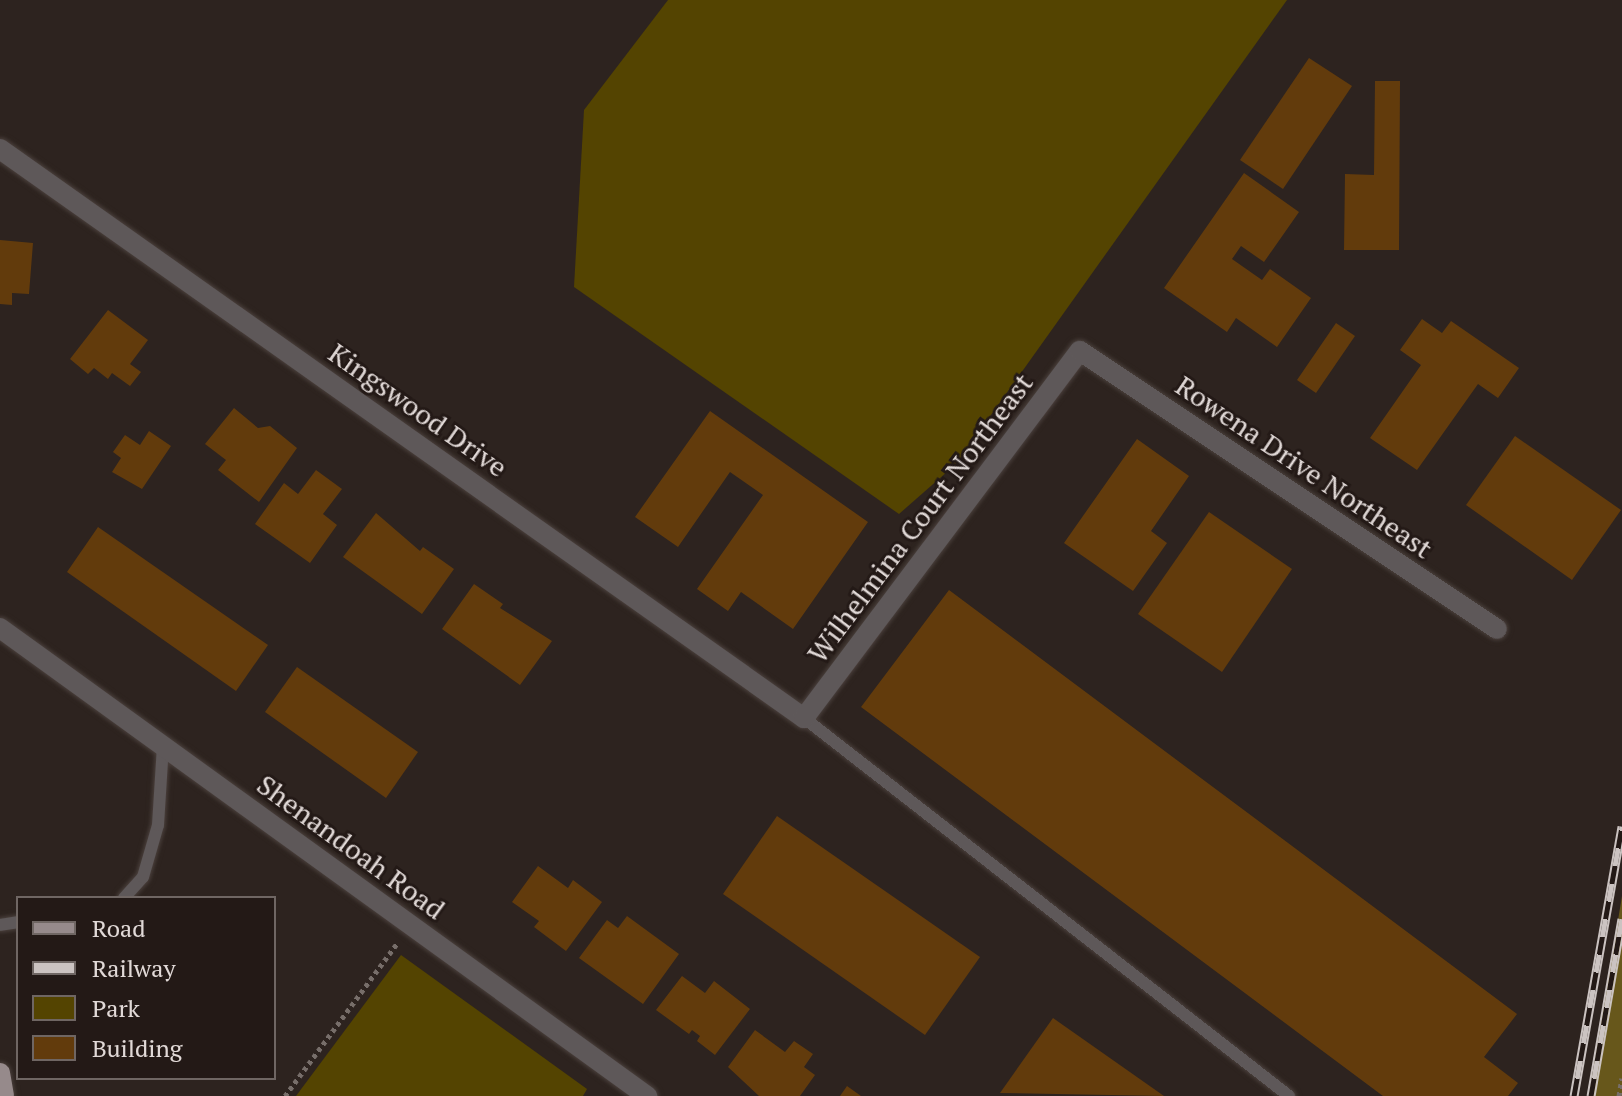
<!DOCTYPE html>
<style>
body{margin:0}
#map{position:relative;width:1622px;height:1096px;overflow:hidden;background:#2d231f;font-family:"PT Serif",serif}
div>[style]{position:absolute}
[style*='--x']{left:calc(var(--x)*1px);top:calc(var(--y)*1px);width:calc(var(--w)*1px);rotate:calc(var(--a)*1deg)}
.green>*{inset:0;background:#544401}
.forest>*{inset:0;background:#67571b}
.building>*{inset:0;background:#623b0c}
.path>*{height:5px;margin-top:-2.5px;transform-origin:0;background:repeating-linear-gradient(90deg,#776e6a 0 4px,transparent 0 8px)}
.roads{filter:drop-shadow(0 0 2px #4a403c) drop-shadow(0 0 2px #4a403c)}
.service>*{height:12px;margin:-6px;padding:0 6px;transform-origin:6px;border-radius:6px;background:#5e5859}
.minor>*{height:20px;margin:-10px;padding:0 10px;transform-origin:10px;border-radius:10px;background:#5e5859}
.primary>*{height:20px;margin:-10px;padding:0 10px;transform-origin:10px;border-radius:10px;background:#968a8b}
.rail>*{height:9px;margin-top:-4.5px;transform-origin:0;background:repeating-linear-gradient(90deg,#231916 0 18px,#cbc3c1 0 36px);box-sizing:border-box;border-block:2px solid #cbc3c1}
span{translate:-50% -50%;white-space:nowrap;text-align:center;line-height:1.15;-webkit-text-stroke:6px #231916;paint-order:stroke}
.street-label{font-size:28px;color:#e1d9d7}
.legend{position:absolute;left:16px;top:896px;width:260px;height:184px;box-sizing:border-box;background:#231916;border:2px solid #6f6663;margin:0;padding:10px 14px;list-style:none;font-size:24px;color:#e1d9d7}
.legend li{display:flex;align-items:center;gap:16px;height:40px}
.legend b{width:40px;border:2px solid #6f6663}
</style>
<div id="map">
<div class="green">
<i style="clip-path:polygon(668px 0,1287px 0,956px 464px,899px 514px,574px 287px,584px 110px)"></i>
<i style="clip-path:polygon(401px 955px,587px 1089px,583px 1096px,296px 1096px)"></i>
</div>
<div class="forest">
<i style="clip-path:polygon(1622px 896px,1622px 1096px,1589px 1096px)"></i>
</div>
<div class="building">
<i style="clip-path:polygon(1309px 58px,1352px 86px,1283px 189px,1240px 160px)"></i>
<i style="clip-path:polygon(1375px 81px,1400px 81px,1399px 250px,1344px 250px,1345px 174px,1374px 175px)"></i>
<i style="clip-path:polygon(1244px 173px,1299px 212px,1264px 262px,1241px 246px,1232px 259px,1262px 280px,1270px 269px,1311px 298px,1277px 347px,1236px 318px,1227px 332px,1164px 288px)"></i>
<i style="clip-path:polygon(0 240px,33px 243px,29px 294px,12px 293px,12px 305px,0 304px)"></i>
<i style="clip-path:polygon(108px 310px,148px 340px,130px 364px,141px 372px,130px 386px,112px 373px,108px 379px,94px 368px,88px 374px,70px 359px)"></i>
<i style="clip-path:polygon(1422px 319px,1442px 333px,1451px 321px,1519px 368px,1498px 398px,1478px 384px,1417px 470px,1370px 438px,1421px 365px,1400px 350px)"></i>
<i style="clip-path:polygon(1336px 323px,1355px 336px,1316px 393px,1297px 380px)"></i>
<i style="clip-path:polygon(234px 408px,258px 428px,270px 426px,297px 448px,259px 502px,218px 470px,226px 460px,205px 444px)"></i>
<i style="clip-path:polygon(710px 411px,868px 522px,793px 629px,741px 592px,728px 611px,697px 589px,763px 495px,730px 472px,678px 547px,635px 517px)"></i>
<i style="clip-path:polygon(149px 431px,171px 446px,142px 489px,112px 472px,121px 458px,113px 452px,125px 435px,140px 445px)"></i>
<i style="clip-path:polygon(1515px 436px,1621px 510px,1572px 580px,1466px 505px)"></i>
<i style="clip-path:polygon(1137px 439px,1189px 476px,1151px 531px,1167px 543px,1133px 591px,1064px 543px)"></i>
<i style="clip-path:polygon(316px 470px,342px 489px,323px 514px,337px 525px,310px 563px,255px 524px,284px 483px,298px 494px)"></i>
<i style="clip-path:polygon(1209px 512px,1292px 569px,1222px 672px,1138px 614px)"></i>
<i style="clip-path:polygon(376px 513px,420px 551px,423px 547px,454px 569px,422px 614px,343px 557px)"></i>
<i style="clip-path:polygon(98px 527px,268px 645px,236px 691px,67px 572px)"></i>
<i style="clip-path:polygon(474px 584px,503px 604px,500px 608px,552px 641px,520px 685px,442px 629px)"></i>
<i style="clip-path:polygon(949px 590px,1517px 1014px,1484px 1057px,1518px 1083px,1508px 1096px,1383px 1096px,861px 707px)"></i>
<i style="clip-path:polygon(297px 667px,418px 752px,386px 798px,265px 712px)"></i>
<i style="clip-path:polygon(777px 816px,980px 957px,925px 1035px,723px 894px)"></i>
<i style="clip-path:polygon(538px 866px,568px 888px,573px 880px,602px 902px,566px 951px,534px 927px,539px 921px,512px 902px)"></i>
<i style="clip-path:polygon(627px 916px,679px 954px,643px 1004px,579px 958px,607px 920px,618px 928px)"></i>
<i style="clip-path:polygon(682px 976px,705px 993px,714px 981px,750px 1009px,715px 1055px,697px 1041px,700px 1036px,692px 1030px,689px 1034px,656px 1010px)"></i>
<i style="clip-path:polygon(1053px 1018px,1164px 1096px,1000px 1093px)"></i>
<i style="clip-path:polygon(755px 1030px,785px 1052px,794px 1041px,813px 1054px,804px 1067px,815px 1075px,800px 1096px,759px 1096px,728px 1067px)"></i>
<i style="clip-path:polygon(847px 1086px,861px 1096px,840px 1096px)"></i>
</div>
<div class="path">
<i style="--x:285;--y:1096;--w:191;--a:-53.7"></i>
<i style="--x:1619;--y:1096;--w:18;--a:-81"></i>
</div>
<div class="roads">
<div class="service">
<i style="--x:804;--y:718;--w:615;--a:37.93"></i>
<i style="--x:124;--y:898;--w:28;--a:-48"></i>
<i style="--x:143;--y:877;--w:54;--a:-73.9"></i>
<i style="--x:158;--y:825;--w:79;--a:-86.4"></i>
<i style="--x:0;--y:925;--w:18;--a:-9"></i>
</div>
<div class="minor">
<i style="--x:0;--y:149;--w:985;--a:35.29"></i>
<i style="--x:804;--y:718;--w:459;--a:-53.1"></i>
<i style="--x:1080;--y:351;--w:501;--a:33.69"></i>
<i style="--x:0;--y:628;--w:799;--a:35.88"></i>
</div>
<div class="primary">
<i style="--x:0;--y:1073;--w:23;--a:80"></i>
</div>
</div>
<div class="rail">
<i style="--x:1574;--y:1096;--w:274;--a:-79.9"></i>
<i style="--x:1591;--y:1096;--w:180;--a:-80.1"></i>
</div>
<div class="street-label">
<span style="left:418px;top:410px;rotate:35deg">Kingswood Drive</span>
<span style="left:1304px;top:467px;rotate:34deg">Rowena Drive Northeast</span>
<span style="left:920px;top:518px;rotate:-53deg">Wilhelmina Court Northeast</span>
<span style="left:351px;top:847px;rotate:36deg">Shenandoah Road</span>
</div>
<ul class="legend">
<li><b style="height:10px;background:#968a8b"></b>Road</li>
<li><b style="height:10px;background:#cbc3c1"></b>Railway</li>
<li><b style="height:22px;background:#544401"></b>Park</li>
<li><b style="height:22px;background:#623b0c"></b>Building</li>
</ul>
</div>
